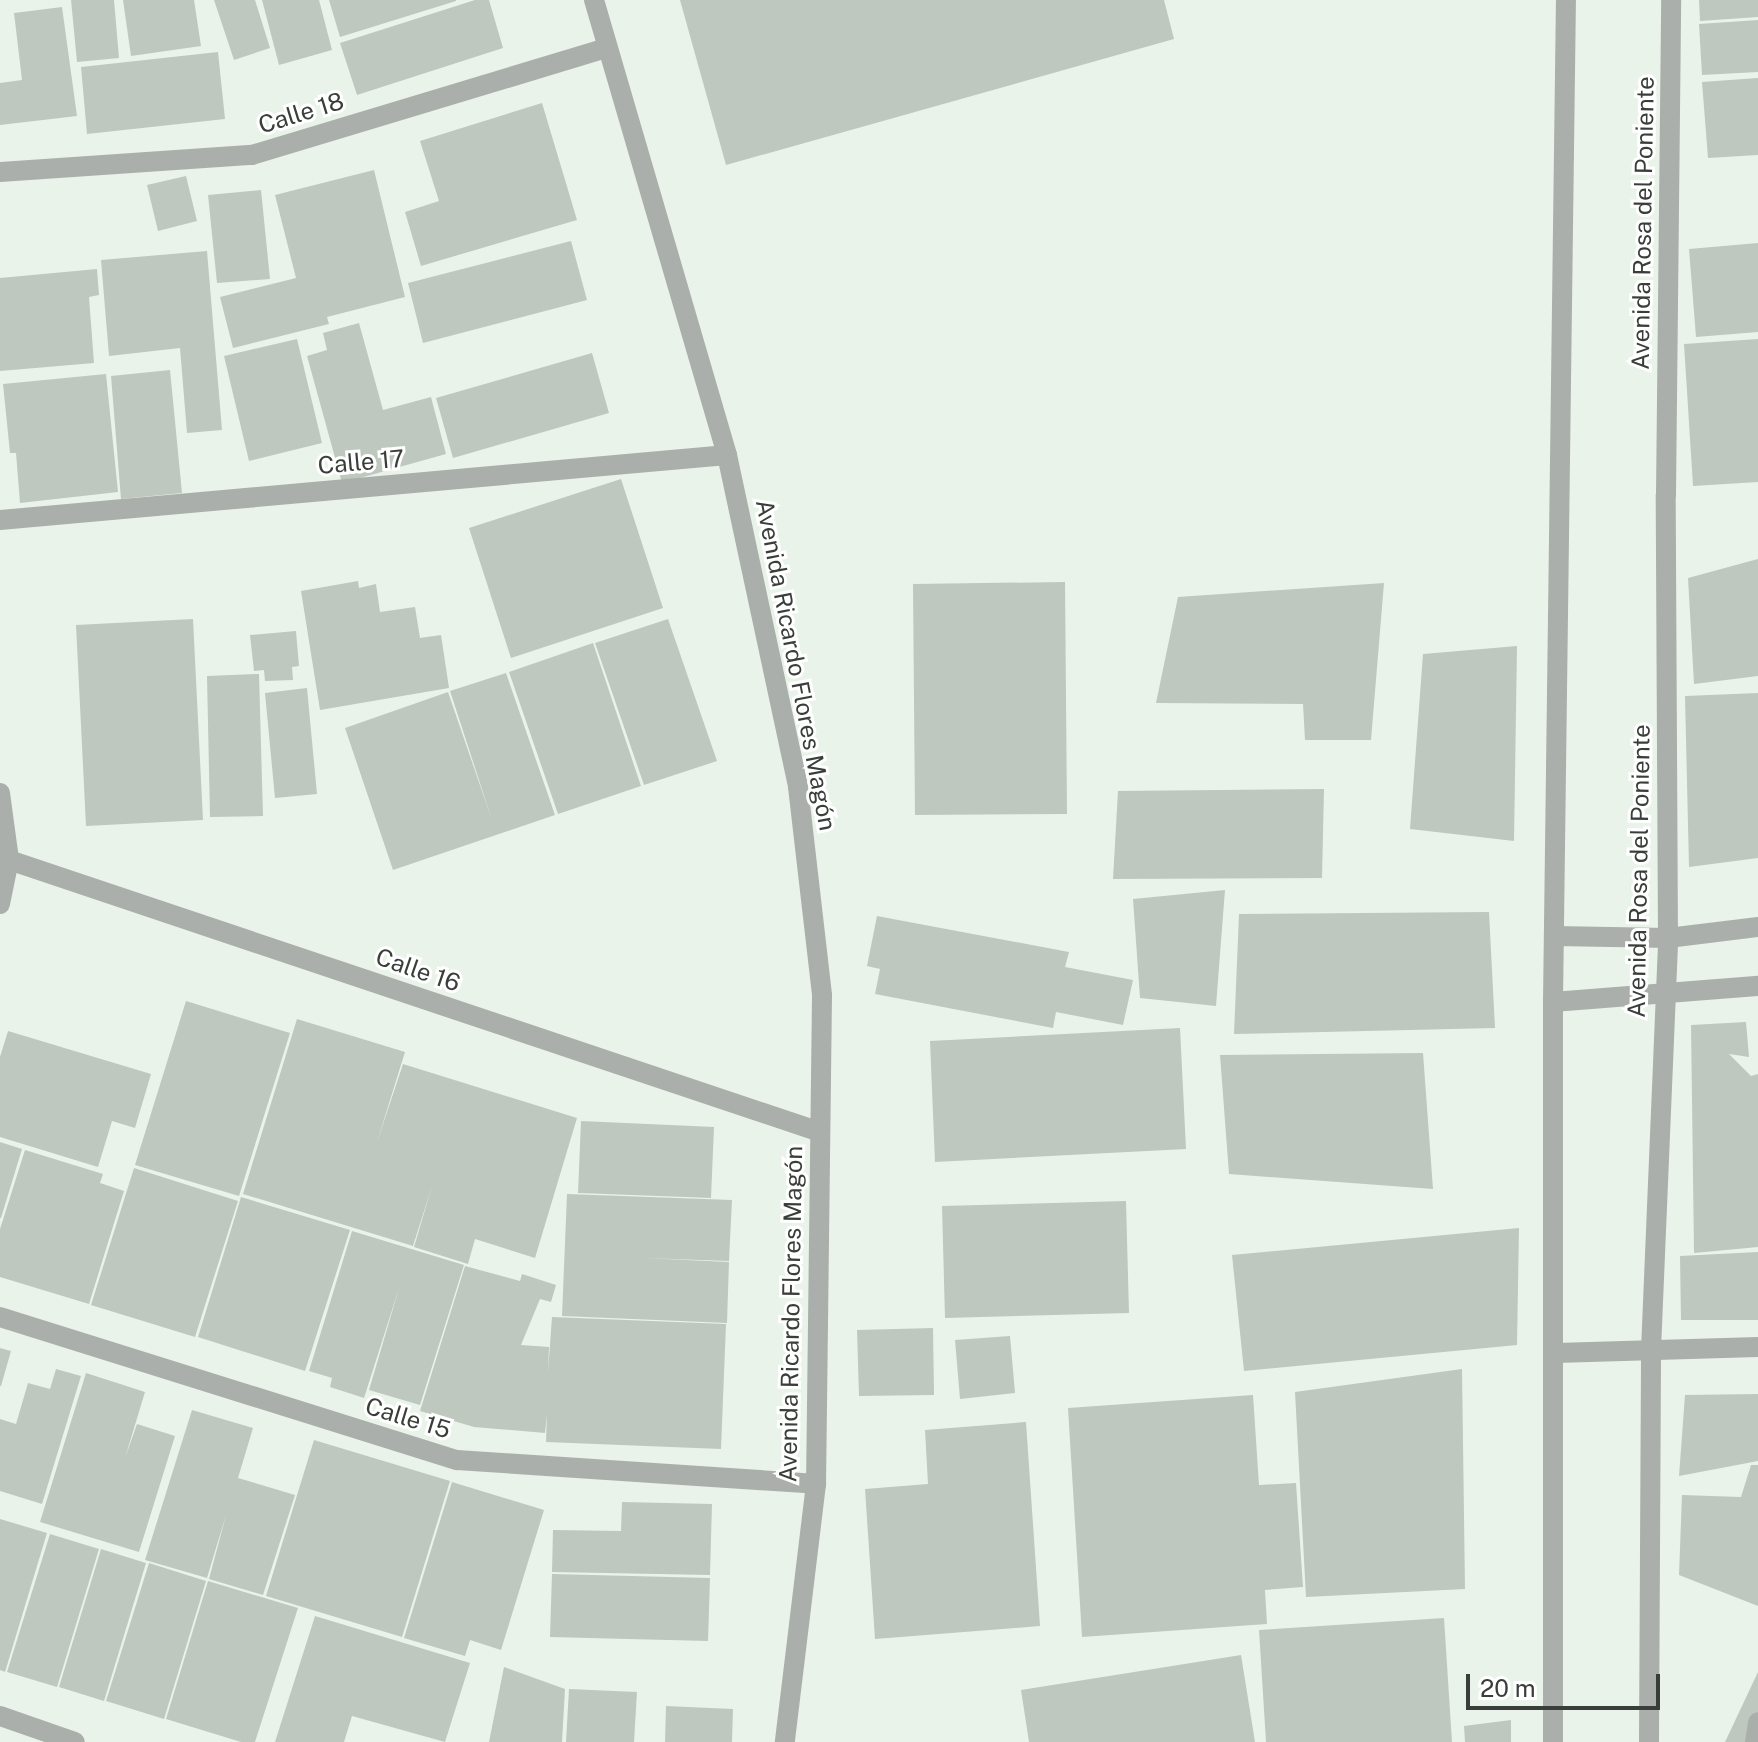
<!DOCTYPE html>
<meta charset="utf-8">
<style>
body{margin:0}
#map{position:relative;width:1758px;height:1742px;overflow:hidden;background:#eaf3e9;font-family:"Public Sans",sans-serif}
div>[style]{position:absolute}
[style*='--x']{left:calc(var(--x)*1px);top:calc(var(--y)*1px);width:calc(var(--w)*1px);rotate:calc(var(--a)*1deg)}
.building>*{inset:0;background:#bfc8be}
.service>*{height:20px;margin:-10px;padding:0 10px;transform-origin:10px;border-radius:10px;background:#abafab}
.pedestrian>*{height:20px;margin:-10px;padding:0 10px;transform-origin:10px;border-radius:10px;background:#abafab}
.minor>*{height:20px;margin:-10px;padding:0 10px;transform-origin:10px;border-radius:10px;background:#abafab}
.tertiary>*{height:20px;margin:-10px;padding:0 10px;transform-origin:10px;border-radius:10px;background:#abafab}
span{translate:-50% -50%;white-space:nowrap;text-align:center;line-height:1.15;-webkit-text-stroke:6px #fff;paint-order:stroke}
.street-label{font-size:24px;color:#3a3e3a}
.scale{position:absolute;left:1466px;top:1674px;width:194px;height:36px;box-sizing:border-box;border:4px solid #3a3e3a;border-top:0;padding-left:10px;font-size:24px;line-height:28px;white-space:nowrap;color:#3a3e3a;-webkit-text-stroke:6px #fff;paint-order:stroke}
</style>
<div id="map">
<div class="building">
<i style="clip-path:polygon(71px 0,114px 0,119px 58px,77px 62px)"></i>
<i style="clip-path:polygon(123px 0,194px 0,201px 46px,131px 56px)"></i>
<i style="clip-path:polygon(214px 0,255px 0,270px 48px,234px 60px)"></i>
<i style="clip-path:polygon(262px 0,319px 0,332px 50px,279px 65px)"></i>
<i style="clip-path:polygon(329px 0,456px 0,456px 1px,340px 37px)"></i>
<i style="clip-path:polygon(475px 0,489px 0,503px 48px,357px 95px,340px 43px)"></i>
<i style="clip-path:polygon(680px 0,1164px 0,1174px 39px,726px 165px)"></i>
<i style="clip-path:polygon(1699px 0,1758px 0,1758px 17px,1700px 21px)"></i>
<i style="clip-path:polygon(62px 7px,77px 116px,0 125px,0 83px,22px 80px,14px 13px)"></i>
<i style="clip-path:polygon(1758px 20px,1758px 72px,1702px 75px,1699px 24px)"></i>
<i style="clip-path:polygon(218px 52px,225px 119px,87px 134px,81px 67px)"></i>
<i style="clip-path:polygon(1758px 78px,1758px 155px,1708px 158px,1702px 82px)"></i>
<i style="clip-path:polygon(542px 103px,577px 220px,421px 266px,405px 212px,439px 201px,420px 141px)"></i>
<i style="clip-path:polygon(374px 170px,405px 297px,327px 317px,329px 324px,233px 348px,220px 297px,296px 278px,275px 195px)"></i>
<i style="clip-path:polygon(186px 176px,197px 221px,158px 231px,147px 185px)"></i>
<i style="clip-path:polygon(261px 190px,270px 279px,217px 283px,208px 195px)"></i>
<i style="clip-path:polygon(571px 241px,587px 300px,423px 343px,408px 283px)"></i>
<i style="clip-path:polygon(1758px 243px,1758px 332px,1696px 337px,1689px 249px)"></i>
<i style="clip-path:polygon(207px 251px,222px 430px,187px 433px,180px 348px,109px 356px,101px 260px)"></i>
<i style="clip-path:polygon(97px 269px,99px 295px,89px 297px,94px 363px,0 371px,0 278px)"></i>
<i style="clip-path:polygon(359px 323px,383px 410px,431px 397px,446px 454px,342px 483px,307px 356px,327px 350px,323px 333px)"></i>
<i style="clip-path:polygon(297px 339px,322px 443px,249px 461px,224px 356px)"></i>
<i style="clip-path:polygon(1758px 339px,1758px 482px,1693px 486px,1684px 344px)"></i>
<i style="clip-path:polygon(592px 353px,609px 413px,453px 458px,436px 398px)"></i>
<i style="clip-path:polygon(170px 370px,182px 493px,121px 499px,111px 376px)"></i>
<i style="clip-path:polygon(106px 374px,118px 492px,20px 503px,16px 453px,10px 453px,3px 384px)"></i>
<i style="clip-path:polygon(621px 479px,663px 608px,511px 658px,469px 528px)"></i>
<i style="clip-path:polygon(1758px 559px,1758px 676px,1694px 684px,1688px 578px)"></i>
<i style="clip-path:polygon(358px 581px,359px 588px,376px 584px,380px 612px,415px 607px,420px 638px,441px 635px,449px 688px,320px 710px,301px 591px)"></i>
<i style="clip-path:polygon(1065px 582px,1067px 814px,915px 815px,913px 584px)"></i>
<i style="clip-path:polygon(1384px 583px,1371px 740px,1305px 740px,1303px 704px,1156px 703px,1178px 597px)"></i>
<i style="clip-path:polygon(193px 619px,203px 820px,86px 826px,76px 625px)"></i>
<i style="clip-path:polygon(668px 619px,717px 761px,644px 785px,595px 643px)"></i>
<i style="clip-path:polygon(296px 631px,299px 666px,292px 667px,293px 680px,265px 681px,264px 670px,254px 671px,250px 635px)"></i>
<i style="clip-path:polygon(593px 643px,641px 786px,558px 814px,509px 672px)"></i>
<i style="clip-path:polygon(1517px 646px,1514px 841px,1410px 829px,1423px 654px)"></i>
<i style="clip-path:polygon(506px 673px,555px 815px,393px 870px,345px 728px,448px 692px,492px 820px,450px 691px)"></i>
<i style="clip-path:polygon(259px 674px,263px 816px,210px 817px,207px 676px)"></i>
<i style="clip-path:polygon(307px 688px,317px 794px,275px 798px,265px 693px)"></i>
<i style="clip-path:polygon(1758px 693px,1758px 858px,1689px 867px,1685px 696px)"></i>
<i style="clip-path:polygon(1324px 789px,1322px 878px,1113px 879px,1118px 791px)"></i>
<i style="clip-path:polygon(1225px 890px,1216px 1006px,1140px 998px,1133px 899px)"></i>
<i style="clip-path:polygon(1489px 912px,1495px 1028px,1234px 1034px,1239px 914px)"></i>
<i style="clip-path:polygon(877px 916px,1069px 952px,1065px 967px,1133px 980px,1123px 1025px,1056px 1012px,1053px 1028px,875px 994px,880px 969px,867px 966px)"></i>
<i style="clip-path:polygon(186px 1001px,290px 1033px,239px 1196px,135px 1165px)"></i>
<i style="clip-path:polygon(297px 1019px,405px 1052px,377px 1142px,403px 1064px,577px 1118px,535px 1258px,475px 1239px,468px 1264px,414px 1247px,432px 1186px,413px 1246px,243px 1194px)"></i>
<i style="clip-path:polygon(1746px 1022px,1749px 1057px,1729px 1054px,1751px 1076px,1758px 1074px,1758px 1247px,1694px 1253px,1691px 1025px)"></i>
<i style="clip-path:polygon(1180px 1028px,1186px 1149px,935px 1162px,930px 1041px)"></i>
<i style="clip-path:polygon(8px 1031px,151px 1074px,135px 1128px,112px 1121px,98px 1167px,0 1137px,0 1057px)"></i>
<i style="clip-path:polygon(1423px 1053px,1433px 1189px,1229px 1174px,1220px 1055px)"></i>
<i style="clip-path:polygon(581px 1121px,714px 1127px,711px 1198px,578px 1193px)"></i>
<i style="clip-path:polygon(0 1142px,22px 1149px,1px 1218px,0 1218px)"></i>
<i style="clip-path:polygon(25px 1150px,103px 1174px,100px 1183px,124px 1191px,89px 1304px,0 1277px,0 1229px)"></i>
<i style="clip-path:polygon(134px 1168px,238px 1201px,195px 1337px,91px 1305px)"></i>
<i style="clip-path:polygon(567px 1194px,732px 1200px,729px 1261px,643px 1258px,729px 1262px,727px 1323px,562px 1316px)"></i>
<i style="clip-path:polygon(241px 1197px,350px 1230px,305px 1371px,198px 1337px)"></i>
<i style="clip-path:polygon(1126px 1201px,1129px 1313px,945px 1318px,942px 1206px)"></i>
<i style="clip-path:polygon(1519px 1228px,1517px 1345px,1244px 1371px,1232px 1255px)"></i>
<i style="clip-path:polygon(352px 1231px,464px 1265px,420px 1405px,369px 1390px,400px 1285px,364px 1398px,330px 1387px,332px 1378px,309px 1371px)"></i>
<i style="clip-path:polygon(1758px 1252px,1758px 1320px,1681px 1320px,1680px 1256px)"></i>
<i style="clip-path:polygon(465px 1266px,520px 1281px,522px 1274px,556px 1285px,551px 1302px,540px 1299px,521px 1345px,549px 1347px,548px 1372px,552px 1317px,726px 1324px,721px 1449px,546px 1442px,547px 1414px,545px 1433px,474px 1427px,420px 1411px)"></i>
<i style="clip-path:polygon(933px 1328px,934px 1395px,859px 1396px,857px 1330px)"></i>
<i style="clip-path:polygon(1010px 1336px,1015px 1393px,960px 1399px,955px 1340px)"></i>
<i style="clip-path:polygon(0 1348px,11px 1351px,1px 1386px,0 1386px)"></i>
<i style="clip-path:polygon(56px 1369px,81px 1376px,42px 1504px,0 1491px,0 1419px,16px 1424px,28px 1383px,50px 1389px)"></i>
<i style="clip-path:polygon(1462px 1369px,1465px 1589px,1306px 1597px,1295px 1392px)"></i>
<i style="clip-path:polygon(86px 1373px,145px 1392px,125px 1458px,137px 1424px,175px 1436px,139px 1552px,40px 1522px)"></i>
<i style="clip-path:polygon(1758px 1394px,1758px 1461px,1679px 1476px,1685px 1395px)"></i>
<i style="clip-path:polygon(1253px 1395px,1259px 1485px,1296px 1483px,1303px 1587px,1265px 1590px,1267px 1624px,1082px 1637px,1068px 1408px)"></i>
<i style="clip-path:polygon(192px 1410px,253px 1428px,238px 1478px,295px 1495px,263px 1595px,209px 1579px,226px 1515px,207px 1578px,145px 1560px)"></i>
<i style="clip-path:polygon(1026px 1422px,1040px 1626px,875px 1639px,865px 1489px,928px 1484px,925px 1430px)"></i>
<i style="clip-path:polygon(314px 1440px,450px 1481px,402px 1637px,266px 1596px)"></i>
<i style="clip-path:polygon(1751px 1465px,1758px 1465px,1758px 1606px,1679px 1575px,1682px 1495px,1741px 1497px)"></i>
<i style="clip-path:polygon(452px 1482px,544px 1510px,501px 1650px,470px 1640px,465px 1656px,404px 1638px)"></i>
<i style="clip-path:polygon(622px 1502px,712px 1504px,710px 1575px,552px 1572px,553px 1530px,621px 1531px)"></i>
<i style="clip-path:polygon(0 1519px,47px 1533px,5px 1672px,0 1670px)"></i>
<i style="clip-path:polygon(50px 1534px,99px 1549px,57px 1687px,7px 1672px)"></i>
<i style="clip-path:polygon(101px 1549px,146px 1563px,104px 1701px,59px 1687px)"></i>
<i style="clip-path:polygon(149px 1563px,206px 1581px,164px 1719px,106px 1701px)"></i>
<i style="clip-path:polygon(552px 1574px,710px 1578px,708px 1641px,550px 1637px)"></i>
<i style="clip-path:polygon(208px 1581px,298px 1608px,255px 1742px,241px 1742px,166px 1719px)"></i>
<i style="clip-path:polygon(315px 1616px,470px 1663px,445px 1742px,352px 1716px,344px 1742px,275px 1742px)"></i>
<i style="clip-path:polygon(1444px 1618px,1452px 1742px,1266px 1742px,1259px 1630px)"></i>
<i style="clip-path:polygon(1241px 1655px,1255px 1742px,1029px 1742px,1021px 1690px)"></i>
<i style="clip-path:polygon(504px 1667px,565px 1689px,562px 1742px,489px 1742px)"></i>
<i style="clip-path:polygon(1758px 1672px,1758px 1742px,1725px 1742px)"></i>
<i style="clip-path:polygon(569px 1689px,637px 1692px,634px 1742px,566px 1742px)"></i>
<i style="clip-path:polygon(666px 1706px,733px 1709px,732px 1742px,665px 1742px)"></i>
<i style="clip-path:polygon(1511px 1720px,1511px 1742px,1465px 1742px,1464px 1726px)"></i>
</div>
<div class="service">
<i style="--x:1755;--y:1742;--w:20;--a:-81"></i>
</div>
<div class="pedestrian">
<i style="--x:0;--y:172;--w:253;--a:-3.9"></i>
<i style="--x:252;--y:155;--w:371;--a:-16.8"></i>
<i style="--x:0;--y:520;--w:730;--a:-5.11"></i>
<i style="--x:0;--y:793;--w:68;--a:82.3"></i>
<i style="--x:9;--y:860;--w:45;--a:101.6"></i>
<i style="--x:0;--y:857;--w:865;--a:18.54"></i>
<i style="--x:0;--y:1317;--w:479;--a:17.4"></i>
<i style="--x:457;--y:1460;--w:360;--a:3.8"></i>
<i style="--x:0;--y:1716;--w:79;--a:19.1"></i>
</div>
<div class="minor">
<i style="--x:594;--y:0;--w:474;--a:73.7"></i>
<i style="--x:727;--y:455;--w:340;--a:77.9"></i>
<i style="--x:798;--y:787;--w:210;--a:83.4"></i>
<i style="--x:822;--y:996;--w:488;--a:90.7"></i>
<i style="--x:816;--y:1484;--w:260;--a:96.9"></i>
<i style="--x:1554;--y:936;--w:114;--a:1"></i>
<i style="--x:1668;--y:938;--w:91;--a:-7"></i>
<i style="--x:1553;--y:1002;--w:206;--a:-4.5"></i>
<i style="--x:1556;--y:1353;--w:202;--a:-1.7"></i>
</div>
<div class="tertiary">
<i style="--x:1553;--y:1742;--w:740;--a:-90"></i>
<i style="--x:1553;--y:1002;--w:1002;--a:-89.26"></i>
<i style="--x:1649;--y:1742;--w:392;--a:-89.7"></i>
<i style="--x:1651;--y:1350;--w:412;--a:-87.6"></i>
<i style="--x:1668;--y:938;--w:443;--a:-90.3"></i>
<i style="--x:1666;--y:495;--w:495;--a:-89.4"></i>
</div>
<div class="street-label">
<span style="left:301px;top:113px;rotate:-17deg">Calle 18</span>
<span style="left:1643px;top:223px;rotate:-89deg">Avenida Rosa del Poniente</span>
<span style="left:361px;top:462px;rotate:-5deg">Calle 17</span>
<span style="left:796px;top:665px;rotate:79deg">Avenida Ricardo Flores Magón</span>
<span style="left:1639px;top:871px;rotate:-89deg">Avenida Rosa del Poniente</span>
<span style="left:418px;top:970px;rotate:19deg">Calle 16</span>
<span style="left:791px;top:1314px;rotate:-89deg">Avenida Ricardo Flores Magón</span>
<span style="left:408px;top:1418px;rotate:17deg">Calle 15</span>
</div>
<div class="scale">20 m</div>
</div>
